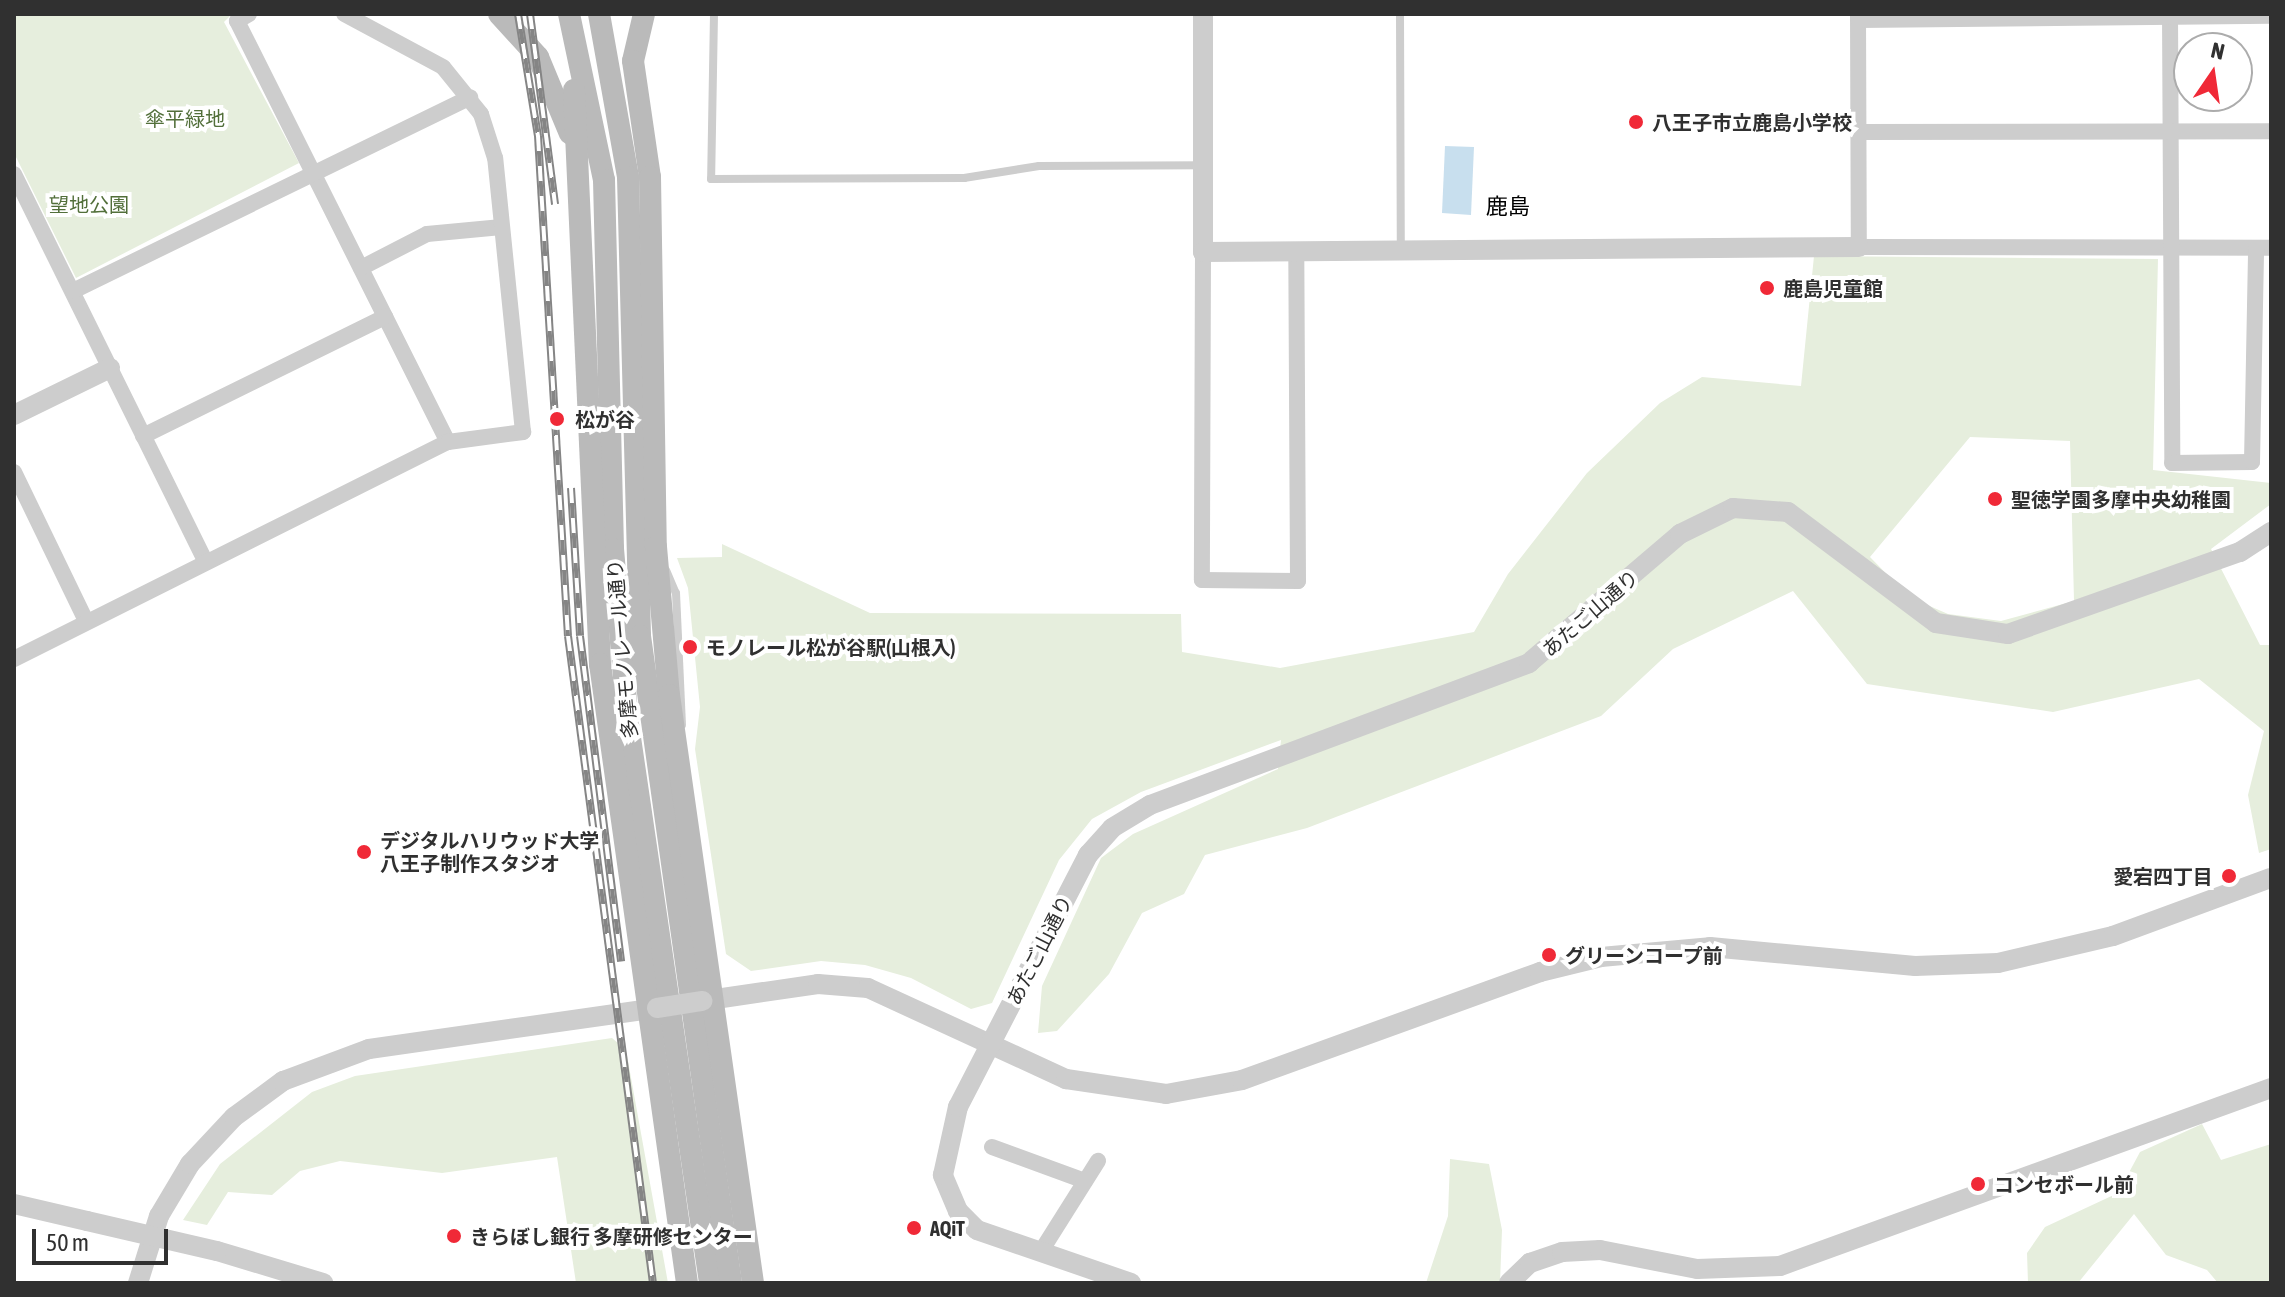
<!DOCTYPE html>
<meta charset="utf-8">
<style>
body{margin:0}
#map{position:relative;width:2285px;height:1297px;overflow:hidden;background:#fff;font-family:"Asap Condensed","Noto Sans JP",sans-serif}
div>[style]{position:absolute}
[style*='--x']{left:calc(var(--x)*1px);top:calc(var(--y)*1px);width:calc(var(--w)*1px);rotate:calc(var(--a)*1deg)}
.green>*{inset:0;background:#e6eedd}
.water>*{inset:0;background:#c8dfee}
.service>*{height:8px;margin:-4px;padding:0 4px;transform-origin:4px;border-radius:4px;background:#cdcdcd}
.minor>*{height:16px;margin:-8px;padding:0 8px;transform-origin:8px;border-radius:8px;background:#cdcdcd}
.tertiary>*{height:20px;margin:-10px;padding:0 10px;transform-origin:10px;border-radius:10px;background:#cdcdcd}
.secondary>*{height:22px;margin:-11px;padding:0 11px;transform-origin:11px;border-radius:11px;background:#bababa}
.rail>*{height:8px;margin-top:-4px;transform-origin:0;background:repeating-linear-gradient(90deg,#fff 0 15px,#858585 0 30px);box-sizing:border-box;border-block:2px solid #858585}
.tertiary-bridge>*{height:20px;margin:-10px;padding:0 10px;transform-origin:10px;border-radius:10px;background:#cdcdcd}
.dots>*{width:22px;height:22px;translate:-50% -50%;box-sizing:border-box;border:4px solid #fff;border-radius:50%}
span{translate:-50% -50%;white-space:nowrap;text-align:center;line-height:1.15;-webkit-text-stroke:8px #fff;paint-order:stroke}
.park-label{font-size:20px;color:#526f3a}
.poi-label{font-size:20px;color:#303030;font-weight:700}
.left{translate:0 -50%;text-align:left}
.right{translate:-100% -50%;text-align:right}
.street-label{font-size:20px;color:#303030}
.neighbourhood-label{font-size:22px;color:#000}
.frame{position:absolute;inset:0;border:16px solid #303030;pointer-events:none}
.north{position:absolute;left:2173px;top:32px;width:80px;height:80px;box-sizing:border-box;background:#fff;border:2px solid #acacac;border-radius:50%;rotate:13deg;font-size:22px;font-weight:700;line-height:32px;text-align:center;color:#303030}
.north::after{content:'';display:block;margin:auto;width:28px;height:36px;background:#f02937;clip-path:polygon(50% 0,100% 100%,50% 72%,0 100%)}
.scale{position:absolute;left:32px;top:1229px;width:136px;height:36px;box-sizing:border-box;border:4px solid #303030;border-top:0;padding-left:10px;font-size:24px;line-height:28px;white-space:nowrap;color:#303030;-webkit-text-stroke:6px #fff;paint-order:stroke}
</style>
<div id="map">
<div class="green">
<i style="clip-path:polygon(14px 14px,232px 14px,224px 22px,299px 163px,76px 278px,14px 153px)"></i>
<i style="clip-path:polygon(evenodd,1814px 256px,2158px 259px,2153px 470px,2271px 483px,2271px 504px,2211px 549px,2260px 645px,2271px 645px,2271px 849px,2259px 853px,2248px 795px,2264px 731px,2199px 679px,2053px 712px,1867px 684px,1793px 591px,1673px 649px,1601px 716px,1307px 828px,1205px 855px,1184px 894px,1142px 913px,1109px 974px,1057px 1031px,1038px 1033px,1042px 986px,1101px 858px,1133px 834px,1278px 769px,1281px 740px,1141px 792px,1092px 819px,1059px 860px,992px 1003px,971px 1009px,911px 978px,865px 965px,821px 961px,751px 971px,726px 954px,695px 749px,700px 707px,688px 588px,677px 558px,722px 557px,722px 544px,870px 613px,1181px 614px,1182px 652px,1280px 668px,1474px 632px,1508px 574px,1587px 473px,1660px 403px,1702px 377px,1801px 386px,1814px 256px,1970px 437px,2070px 441px,2074px 601px,2001px 621px,1948px 614px,1909px 597px,1870px 557px,1970px 437px)"></i>
<i style="clip-path:polygon(612px 1038px,626px 1050px,668px 1283px,576px 1283px,557px 1157px,442px 1173px,340px 1161px,300px 1171px,272px 1195px,228px 1192px,207px 1225px,183px 1220px,220px 1164px,312px 1092px,355px 1076px)"></i>
<i style="clip-path:polygon(2202px 1124px,2221px 1160px,2271px 1144px,2271px 1283px,2218px 1283px,2207px 1270px,2166px 1255px,2134px 1214px,2078px 1283px,2028px 1283px,2027px 1253px,2045px 1227px,2118px 1193px,2140px 1152px)"></i>
<i style="clip-path:polygon(1450px 1159px,1489px 1164px,1502px 1230px,1500px 1283px,1426px 1283px,1448px 1216px)"></i>
</div>
<div class="water">
<i style="clip-path:polygon(1445px 146px,1474px 147px,1471px 215px,1442px 213px)"></i>
</div>
<div class="service">
<i style="--x:714;--y:14;--w:165;--a:91"></i>
<i style="--x:711;--y:179;--w:253;--a:-0.2"></i>
<i style="--x:964;--y:178;--w:76;--a:-9.1"></i>
<i style="--x:1039;--y:166;--w:164;--a:-0.3"></i>
<i style="--x:1400;--y:14;--w:236;--a:89.8"></i>
<i style="--x:666;--y:570;--w:25;--a:67"></i>
<i style="--x:676;--y:593;--w:132;--a:87.4"></i>
</div>
<div class="minor">
<i style="--x:249;--y:14;--w:14;--a:150"></i>
<i style="--x:237;--y:21;--w:471;--a:63.4"></i>
<i style="--x:1858;--y:14;--w:233;--a:89.8"></i>
<i style="--x:1859;--y:247;--w:412;--a:0.1"></i>
<i style="--x:2170;--y:14;--w:449;--a:89.7"></i>
<i style="--x:2172;--y:463;--w:80;--a:-0.7"></i>
<i style="--x:2252;--y:462;--w:214;--a:-88.9"></i>
<i style="--x:1858;--y:20;--w:413;--a:-0.6"></i>
<i style="--x:1857;--y:132;--w:414;--a:-0.1"></i>
<i style="--x:14;--y:174;--w:433;--a:63.7"></i>
<i style="--x:1203;--y:252;--w:328;--a:90.2"></i>
<i style="--x:1202;--y:580;--w:96;--a:0.6"></i>
<i style="--x:1298;--y:581;--w:330;--a:-90.3"></i>
<i style="--x:361;--y:268;--w:74;--a:-27.3"></i>
<i style="--x:427;--y:234;--w:75;--a:-5.3"></i>
<i style="--x:73;--y:291;--w:442;--a:-26"></i>
<i style="--x:143;--y:436;--w:270;--a:-26.2"></i>
<i style="--x:14;--y:472;--w:165;--a:64.2"></i>
<i style="--x:14;--y:659;--w:485;--a:-26.6"></i>
<i style="--x:448;--y:442;--w:76;--a:-7.6"></i>
<i style="--x:523;--y:432;--w:275;--a:-95.8"></i>
<i style="--x:495;--y:158;--w:46;--a:-107.7"></i>
<i style="--x:481;--y:114;--w:60;--a:-129"></i>
<i style="--x:443;--y:67;--w:112;--a:-151.8"></i>
<i style="--x:992;--y:1147;--w:99;--a:20.1"></i>
<i style="--x:1040;--y:1253;--w:109;--a:-57.8"></i>
</div>
<div class="tertiary">
<i style="--x:1203;--y:14;--w:238;--a:90"></i>
<i style="--x:1203;--y:252;--w:656;--a:-0.44"></i>
<i style="--x:14;--y:415;--w:107;--a:-26.1"></i>
<i style="--x:702;--y:1001;--w:117;--a:-8.3"></i>
<i style="--x:818;--y:984;--w:50;--a:4.6"></i>
<i style="--x:868;--y:988;--w:218;--a:24.7"></i>
<i style="--x:1066;--y:1079;--w:101;--a:8.5"></i>
<i style="--x:1166;--y:1094;--w:77;--a:-10.4"></i>
<i style="--x:1242;--y:1080;--w:317;--a:-19.9"></i>
<i style="--x:1540;--y:972;--w:63;--a:-13.8"></i>
<i style="--x:1601;--y:957;--w:109;--a:-5.2"></i>
<i style="--x:1710;--y:947;--w:206;--a:5.3"></i>
<i style="--x:1915;--y:966;--w:83;--a:-2.1"></i>
<i style="--x:1998;--y:963;--w:118;--a:-13.2"></i>
<i style="--x:2113;--y:936;--w:168;--a:-20.2"></i>
<i style="--x:14;--y:1204;--w:75;--a:13.1"></i>
<i style="--x:217;--y:1251;--w:111;--a:16.8"></i>
<i style="--x:138;--y:1283;--w:70;--a:-72.6"></i>
<i style="--x:159;--y:1216;--w:61;--a:-59.2"></i>
<i style="--x:190;--y:1164;--w:64;--a:-46.9"></i>
<i style="--x:234;--y:1117;--w:61;--a:-36.3"></i>
<i style="--x:283;--y:1081;--w:92;--a:-20.4"></i>
<i style="--x:369;--y:1049;--w:291;--a:-8.1"></i>
<i style="--x:1131;--y:1283;--w:163;--a:-161"></i>
<i style="--x:977;--y:1230;--w:27;--a:-135"></i>
<i style="--x:958;--y:1211;--w:39;--a:-113"></i>
<i style="--x:943;--y:1175;--w:70;--a:-77.6"></i>
<i style="--x:958;--y:1107;--w:284;--a:-62.7"></i>
<i style="--x:1088;--y:855;--w:36;--a:-48"></i>
<i style="--x:1112;--y:828;--w:44;--a:-31.2"></i>
<i style="--x:1150;--y:805;--w:405;--a:-20.5"></i>
<i style="--x:1529;--y:663;--w:199;--a:-40.5"></i>
<i style="--x:1680;--y:534;--w:59;--a:-26.1"></i>
<i style="--x:1733;--y:508;--w:55;--a:4.2"></i>
<i style="--x:1788;--y:512;--w:185;--a:36.9"></i>
<i style="--x:1936;--y:623;--w:73;--a:8.7"></i>
<i style="--x:2008;--y:634;--w:246;--a:-19.5"></i>
<i style="--x:2240;--y:552;--w:37;--a:-33"></i>
<i style="--x:1509;--y:1283;--w:29;--a:-44"></i>
<i style="--x:1530;--y:1263;--w:34;--a:-19"></i>
<i style="--x:1562;--y:1252;--w:38;--a:-3"></i>
<i style="--x:1600;--y:1250;--w:99;--a:11.1"></i>
<i style="--x:1697;--y:1269;--w:83;--a:-2.1"></i>
<i style="--x:1780;--y:1266;--w:522;--a:-19.93"></i>
</div>
<div class="secondary">
<i style="--x:499;--y:14;--w:58;--a:47.8"></i>
<i style="--x:538;--y:57;--w:83;--a:67.4"></i>
<i style="--x:569;--y:14;--w:170;--a:78.1"></i>
<i style="--x:604;--y:180;--w:369;--a:88.6"></i>
<i style="--x:613;--y:549;--w:176;--a:85.1"></i>
<i style="--x:628;--y:724;--w:565;--a:81.65"></i>
<i style="--x:599;--y:14;--w:166;--a:79.9"></i>
<i style="--x:628;--y:177;--w:459;--a:88.5"></i>
<i style="--x:640;--y:636;--w:653;--a:81.99"></i>
<i style="--x:644;--y:14;--w:48;--a:103.2"></i>
<i style="--x:633;--y:61;--w:117;--a:81.7"></i>
<i style="--x:650;--y:177;--w:370;--a:89.1"></i>
<i style="--x:656;--y:547;--w:149;--a:85"></i>
<i style="--x:669;--y:695;--w:594;--a:81.87"></i>
<i style="--x:574;--y:90;--w:575;--a:87.41"></i>
<i style="--x:600;--y:664;--w:625;--a:82"></i>
</div>
<div class="rail">
<i style="--x:518;--y:14;--w:124;--a:80.7"></i>
<i style="--x:538;--y:136;--w:501;--a:86.57"></i>
<i style="--x:568;--y:636;--w:653;--a:82.52"></i>
<i style="--x:530;--y:14;--w:192;--a:82.5"></i>
<i style="--x:571;--y:488;--w:148;--a:86.5"></i>
<i style="--x:580;--y:636;--w:328;--a:82.8"></i>
</div>
<div class="tertiary-bridge">
<i style="--x:657;--y:1008;--w:46;--a:-8.8"></i>
<i style="--x:87;--y:1221;--w:133;--a:13"></i>
</div>
<div class="dots">
<i style="left:1636px;top:122px;background:#f02937"></i>
<i style="left:1767px;top:288px;background:#f02937"></i>
<i style="left:557px;top:419px;background:#f02937"></i>
<i style="left:1995px;top:499px;background:#f02937"></i>
<i style="left:690px;top:647px;background:#f02937"></i>
<i style="left:364px;top:852px;background:#f02937"></i>
<i style="left:2229px;top:876px;background:#f02937"></i>
<i style="left:1549px;top:955px;background:#f02937"></i>
<i style="left:1978px;top:1184px;background:#f02937"></i>
<i style="left:914px;top:1228px;background:#f02937"></i>
<i style="left:454px;top:1236px;background:#f02937"></i>
</div>
<div class="park-label">
<span style="left:185px;top:118px">傘平緑地</span>
<span style="left:89px;top:204px">望地公園</span>
</div>
<div class="poi-label">
<span class="left" style="left:1652px;top:122px">八王子市立鹿島小学校</span>
<span class="left" style="left:1783px;top:288px">鹿島児童館</span>
<span class="left" style="left:575px;top:419px">松が谷</span>
<span class="left" style="left:2011px;top:499px">聖徳学園多摩中央幼稚園</span>
<span class="left" style="left:706px;top:647px">モノレール松が谷駅(山根入)</span>
<span class="left" style="left:380px;top:852px">デジタルハリウッド大学<br>八王子制作スタジオ</span>
<span class="right" style="left:2213px;top:876px">愛宕四丁目</span>
<span class="left" style="left:1565px;top:955px">グリーンコープ前</span>
<span class="left" style="left:1994px;top:1184px">コンセボール前</span>
<span class="left" style="left:930px;top:1228px">AQiT</span>
<span class="left" style="left:470px;top:1236px">きらぼし銀行 多摩研修センター</span>
</div>
<div class="street-label">
<span style="left:1590px;top:613px;rotate:-41deg">あたご山通り</span>
<span style="left:622px;top:649px;rotate:-95deg">多摩モノレール通り</span>
<span style="left:1039px;top:950px;rotate:-63deg">あたご山通り</span>
</div>
<div class="neighbourhood-label">
<span style="left:1508px;top:207px">鹿島</span>
</div>
<div class="frame"></div>
<div class="north">N</div>
<div class="scale">50 m</div>
</div>
